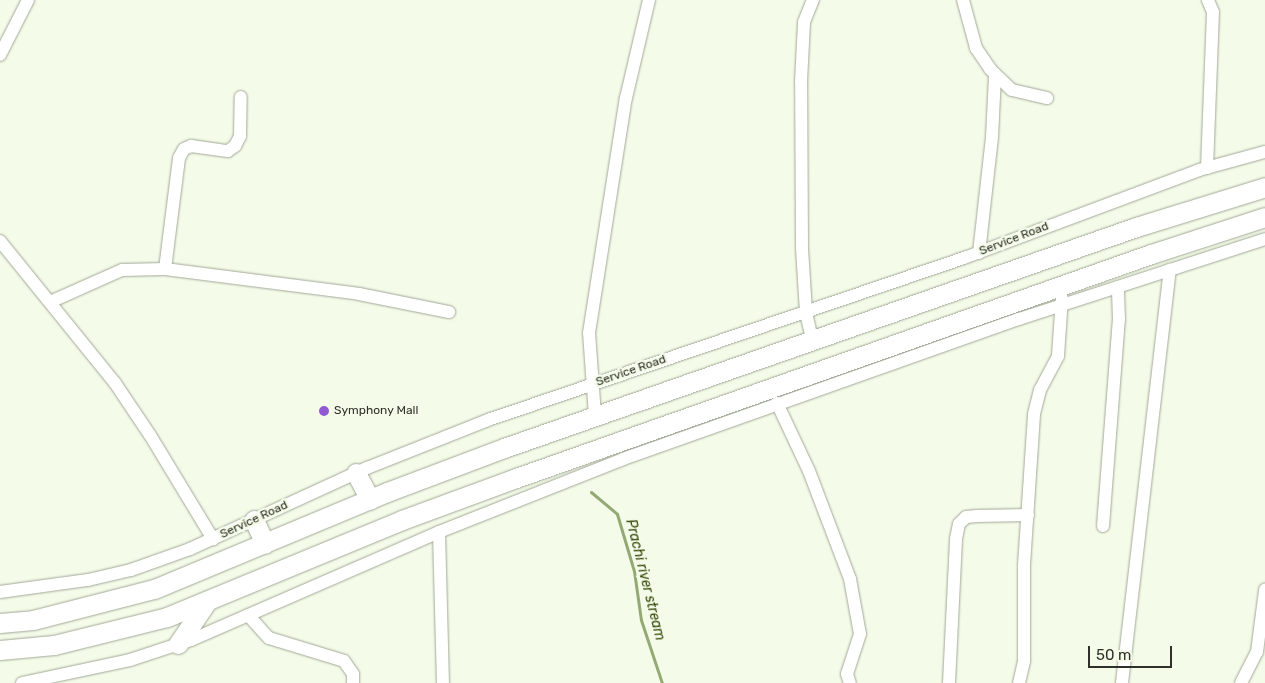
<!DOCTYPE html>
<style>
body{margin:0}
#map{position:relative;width:1265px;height:683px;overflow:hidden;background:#f4fce9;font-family:Rubik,sans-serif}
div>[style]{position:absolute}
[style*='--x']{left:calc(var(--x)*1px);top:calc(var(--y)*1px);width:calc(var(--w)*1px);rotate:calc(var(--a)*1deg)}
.stream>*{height:3px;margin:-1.5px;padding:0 1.5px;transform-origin:1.5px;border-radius:1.5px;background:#94aa74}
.roads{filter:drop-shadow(0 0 1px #a1a897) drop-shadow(0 0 1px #a1a897)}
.minor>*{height:12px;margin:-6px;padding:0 6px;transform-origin:6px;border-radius:6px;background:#fff}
.highway>*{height:19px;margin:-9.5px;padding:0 9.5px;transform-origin:9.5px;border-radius:9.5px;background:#fff}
.dots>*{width:14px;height:14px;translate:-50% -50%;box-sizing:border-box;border:2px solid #f4fce9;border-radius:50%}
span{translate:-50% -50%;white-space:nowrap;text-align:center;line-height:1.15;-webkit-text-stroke:5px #f4fce9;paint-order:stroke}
.street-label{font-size:12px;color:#2e3029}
.poi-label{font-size:12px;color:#2e3029}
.left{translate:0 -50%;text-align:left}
.water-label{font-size:14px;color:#324506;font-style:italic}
.scale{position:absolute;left:1088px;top:646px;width:84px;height:22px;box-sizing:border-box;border:2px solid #2e3029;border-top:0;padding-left:6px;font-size:15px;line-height:18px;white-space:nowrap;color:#2e3029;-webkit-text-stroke:4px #f4fce9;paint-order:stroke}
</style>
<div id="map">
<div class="stream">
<i style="--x:591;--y:492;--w:34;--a:40"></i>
<i style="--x:617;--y:514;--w:59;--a:73.4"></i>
<i style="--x:634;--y:571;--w:49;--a:81.9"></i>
<i style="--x:641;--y:620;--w:66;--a:71.6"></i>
</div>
<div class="roads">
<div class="minor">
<i style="--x:963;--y:0;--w:50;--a:74.8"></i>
<i style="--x:976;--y:48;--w:25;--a:56"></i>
<i style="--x:990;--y:69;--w:30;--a:44"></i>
<i style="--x:1012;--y:90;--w:36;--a:13"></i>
<i style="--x:0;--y:55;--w:62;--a:-63"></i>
<i style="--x:1207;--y:168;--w:156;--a:-87.8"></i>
<i style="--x:1213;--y:12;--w:13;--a:-113"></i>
<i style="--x:0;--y:241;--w:183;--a:51"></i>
<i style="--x:115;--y:383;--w:63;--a:56.1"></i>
<i style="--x:150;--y:435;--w:122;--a:58.8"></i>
<i style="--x:979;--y:253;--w:117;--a:-83.6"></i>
<i style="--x:992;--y:137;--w:62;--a:-87.2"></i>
<i style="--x:165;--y:269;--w:112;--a:-82.8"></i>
<i style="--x:179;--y:158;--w:10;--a:-61"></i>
<i style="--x:184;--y:149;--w:8;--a:-23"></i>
<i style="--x:191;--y:146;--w:37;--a:8"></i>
<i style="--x:228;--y:151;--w:9;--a:-36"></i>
<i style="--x:235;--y:146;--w:11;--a:-63"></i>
<i style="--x:240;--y:136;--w:39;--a:-89"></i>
<i style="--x:50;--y:302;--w:79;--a:-24"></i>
<i style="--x:122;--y:270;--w:43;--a:-1.3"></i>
<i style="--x:165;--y:269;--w:196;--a:7.3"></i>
<i style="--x:359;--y:294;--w:92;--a:11.3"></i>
<i style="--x:812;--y:339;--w:28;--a:-103"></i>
<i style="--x:806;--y:312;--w:64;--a:-93.6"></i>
<i style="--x:802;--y:248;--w:166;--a:-90.3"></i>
<i style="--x:801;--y:82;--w:60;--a:-87.1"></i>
<i style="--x:804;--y:22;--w:24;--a:-68"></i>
<i style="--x:777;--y:403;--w:75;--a:64.8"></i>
<i style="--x:809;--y:471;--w:116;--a:69.2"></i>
<i style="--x:850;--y:579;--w:56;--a:79.7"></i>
<i style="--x:860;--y:634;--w:42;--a:108"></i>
<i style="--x:847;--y:674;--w:9;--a:72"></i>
<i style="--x:595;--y:416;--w:83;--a:-94.1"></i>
<i style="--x:589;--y:333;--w:238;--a:-81.1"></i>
<i style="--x:626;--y:98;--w:101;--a:-76.8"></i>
<i style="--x:1103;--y:526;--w:207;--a:-85.6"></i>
<i style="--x:1119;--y:320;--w:33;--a:-92"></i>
<i style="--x:439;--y:532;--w:151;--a:88.5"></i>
<i style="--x:0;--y:592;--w:89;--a:-7.8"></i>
<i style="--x:88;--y:580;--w:44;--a:-13.1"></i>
<i style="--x:131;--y:570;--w:63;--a:-19.6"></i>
<i style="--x:190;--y:549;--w:195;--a:-24.6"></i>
<i style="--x:367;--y:468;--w:130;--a:-21.6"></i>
<i style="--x:488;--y:420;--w:503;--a:-18.8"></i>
<i style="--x:964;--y:258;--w:251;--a:-20.5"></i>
<i style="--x:1199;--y:170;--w:68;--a:-15.3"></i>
<i style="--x:248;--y:615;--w:31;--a:48"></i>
<i style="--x:269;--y:638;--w:78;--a:17"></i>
<i style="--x:344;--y:661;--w:16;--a:55"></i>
<i style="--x:353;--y:674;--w:9;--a:90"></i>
<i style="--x:22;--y:683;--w:110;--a:-12"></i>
<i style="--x:130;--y:660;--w:64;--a:-18.2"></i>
<i style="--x:191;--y:640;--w:270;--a:-23.5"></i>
<i style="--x:439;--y:532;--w:198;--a:-21.6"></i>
<i style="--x:623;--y:459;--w:420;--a:-19.5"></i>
<i style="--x:1019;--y:319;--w:259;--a:-18"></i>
<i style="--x:949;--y:683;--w:144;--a:-87.2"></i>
<i style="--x:956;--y:539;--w:15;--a:-79"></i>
<i style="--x:959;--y:524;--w:10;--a:-45"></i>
<i style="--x:966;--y:517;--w:11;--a:-5"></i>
<i style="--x:977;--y:516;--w:51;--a:-1.1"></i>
<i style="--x:1019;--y:683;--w:23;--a:-77"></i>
<i style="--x:1024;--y:661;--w:96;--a:-90"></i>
<i style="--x:1024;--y:565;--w:151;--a:-86.2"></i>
<i style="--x:1034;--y:414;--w:25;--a:-76"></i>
<i style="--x:1040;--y:390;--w:38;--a:-62"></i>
<i style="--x:1058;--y:356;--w:58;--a:-86.1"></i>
<i style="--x:1122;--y:683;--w:416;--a:-83.4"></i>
<i style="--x:1241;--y:683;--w:35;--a:-63"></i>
<i style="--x:1257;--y:652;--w:63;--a:-82.6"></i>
</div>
<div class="highway">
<i style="--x:356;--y:473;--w:30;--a:62"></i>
<i style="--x:254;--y:520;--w:26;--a:65"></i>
<i style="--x:0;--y:623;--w:33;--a:-5"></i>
<i style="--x:33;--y:620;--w:125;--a:-14.4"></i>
<i style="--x:154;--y:589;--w:252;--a:-22.6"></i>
<i style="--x:387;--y:492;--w:125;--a:-20.6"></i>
<i style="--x:504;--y:448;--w:670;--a:-19.27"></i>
<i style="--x:1136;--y:227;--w:135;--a:-17.2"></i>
<i style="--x:178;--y:644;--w:53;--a:-55.7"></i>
<i style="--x:0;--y:650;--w:54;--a:-5.3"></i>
<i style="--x:54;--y:645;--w:116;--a:-13.9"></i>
<i style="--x:167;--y:617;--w:254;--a:-22.4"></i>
<i style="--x:402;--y:520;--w:121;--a:-20.2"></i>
<i style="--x:516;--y:478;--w:673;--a:-19.43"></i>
<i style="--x:1151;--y:254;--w:120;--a:-18"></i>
</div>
</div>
<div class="dots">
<i style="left:324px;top:411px;background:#925ad2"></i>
</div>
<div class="street-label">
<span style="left:1014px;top:239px;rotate:-21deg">Service Road</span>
<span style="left:631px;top:371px;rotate:-19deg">Service Road</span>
<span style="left:254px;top:520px;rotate:-25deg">Service Road</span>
</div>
<div class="poi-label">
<span class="left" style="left:334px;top:411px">Symphony Mall</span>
</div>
<div class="water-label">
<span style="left:645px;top:580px;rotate:76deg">Prachi river stream</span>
</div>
<div class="scale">50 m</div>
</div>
